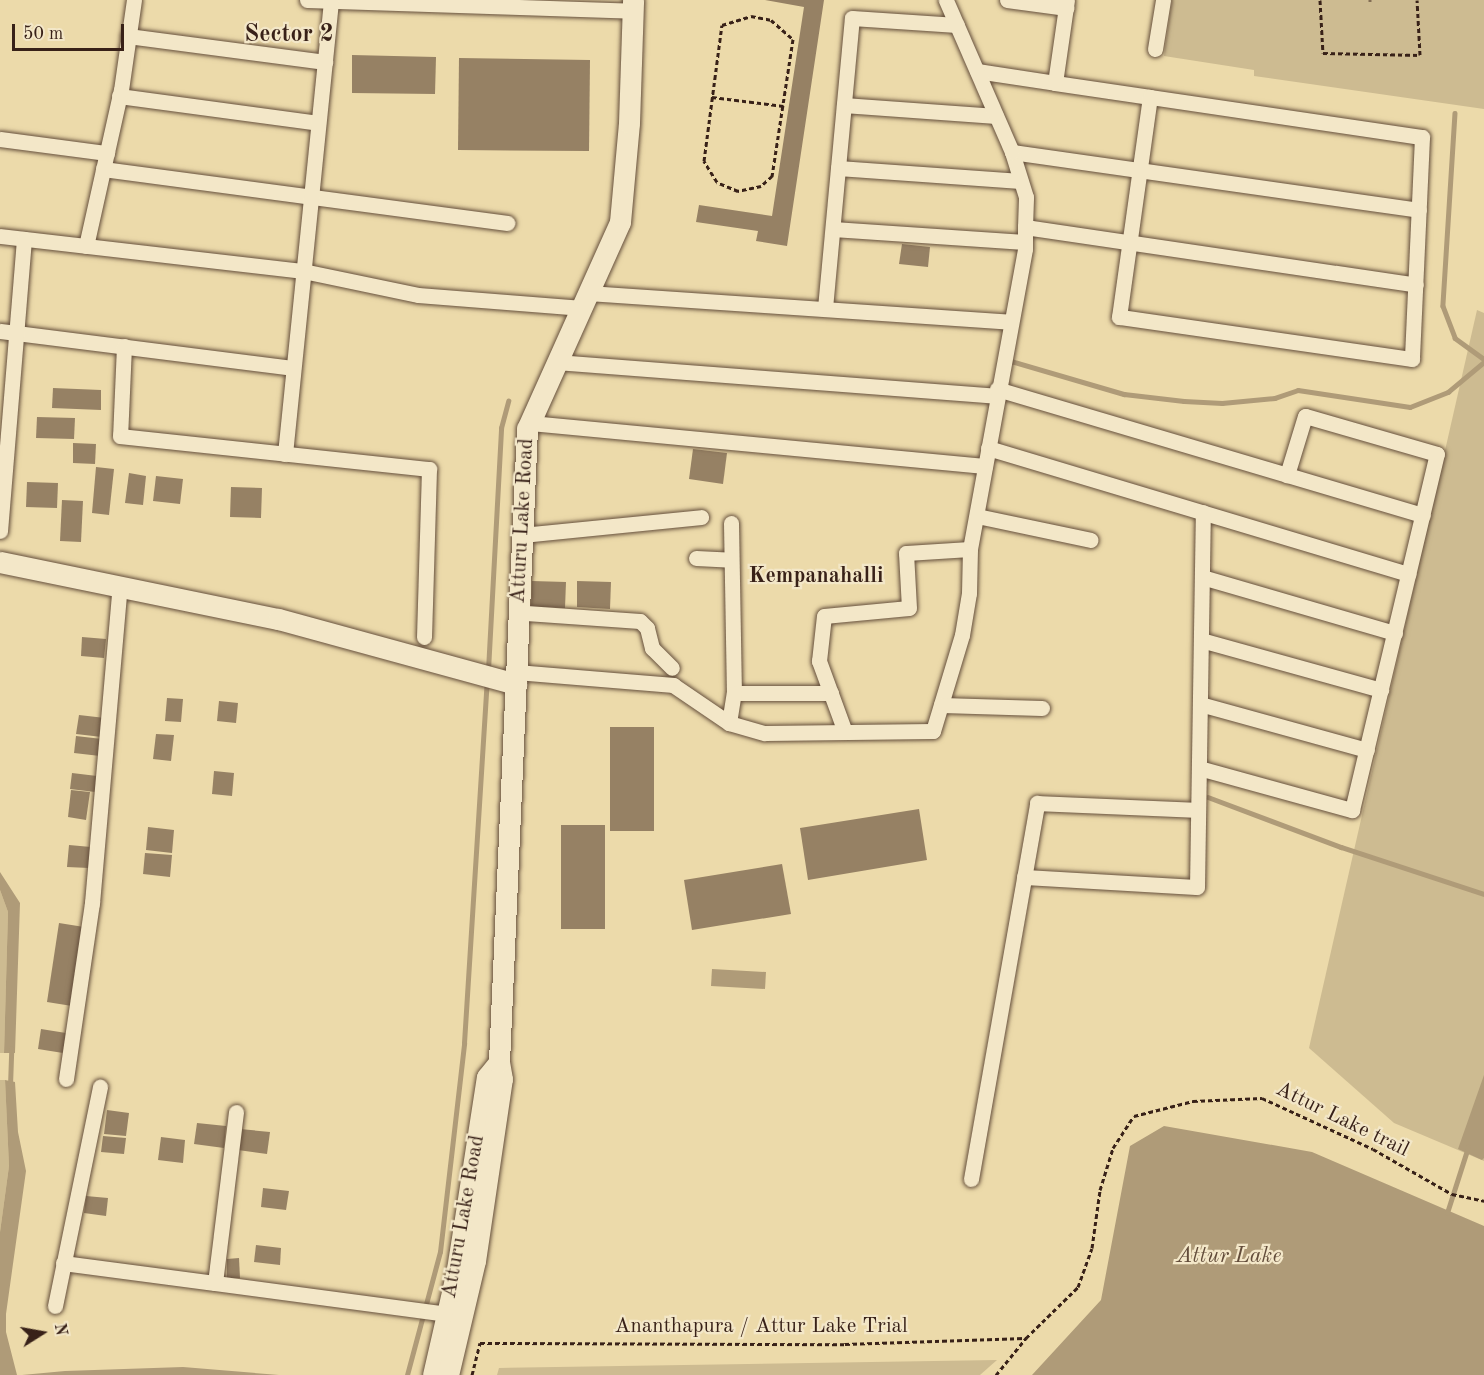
<!DOCTYPE html>
<style>
body{margin:0}
#map{position:relative;width:1484px;height:1375px;overflow:hidden;background:#ecdaaa;font-family:"Old Standard TT",serif}
div>[style]{position:absolute}
[style*='--x']{left:calc(var(--x)*1px);top:calc(var(--y)*1px);width:calc(var(--w)*1px);rotate:calc(var(--a)*1deg)}
.green>*{inset:0;background:#cdbb91}
.water>*{inset:0;background:#af9b78}
.stream>*{height:4.5px;margin:-2.25px;padding:0 2.25px;transform-origin:2.25px;border-radius:2.25px;background:#af9b78}
.building>*{inset:0;background:#968164}
.path>*{height:3px;margin-top:-1.5px;transform-origin:0;background:repeating-linear-gradient(90deg,#382118 0 4.5px,transparent 0 7.5px)}
.roads{filter:drop-shadow(0 0 2px #654f3c) drop-shadow(0 0 2px #654f3c)}
.street>*{height:15px;margin:-7.5px;padding:0 7.5px;transform-origin:7.5px;border-radius:7.5px;background:#f3e7c8}
.secondary>*{height:21px;margin:-10.5px;padding:0 10.5px;transform-origin:10.5px;border-radius:10.5px;background:#f3e7c8}
span{translate:-50% -50%;white-space:nowrap;text-align:center;line-height:1.15;-webkit-text-stroke:4.5px #f3e7c8;paint-order:stroke}
.street-label{font-size:21px;color:#382118}
.neighbourhood-label{font-size:22px;color:#382118;font-weight:700}
.water-label{font-size:22px;color:#624c3a;font-style:italic}
.quarter-label{font-size:24px;color:#382118;font-weight:700}
.north{position:absolute;left:12px;top:1303px;width:60px;height:60px;-webkit-text-stroke:4px #f3e7c8;paint-order:stroke;rotate:79deg;font-size:16px;font-weight:700;line-height:24px;text-align:center;color:#382118}
.north::after{content:'';display:block;margin:auto;width:21px;height:27px;background:#382118;clip-path:polygon(50% 0,100% 100%,50% 72%,0 100%)}
.scale{position:absolute;left:12px;top:24px;width:112px;height:27px;box-sizing:border-box;border:3px solid #382118;border-top:0;padding-left:8px;font-size:18px;line-height:21px;white-space:nowrap;color:#382118;-webkit-text-stroke:4px #f3e7c8;paint-order:stroke}
</style>
<div id="map">
<div class="green">
<i style="clip-path:polygon(1172px 0,1484px 0,1484px 109px,1254px 76px,1254px 70px,1164px 56px)"></i>
<i style="clip-path:polygon(1477px 310px,1484px 313px,1484px 1161px,1394px 1123px,1309px 1048px)"></i>
<i style="clip-path:polygon(0 890px,8px 912px,4px 1053px,0 1053px)"></i>
<i style="clip-path:polygon(0 1080px,5px 1080px,9px 1166px,0 1232px)"></i>
<i style="clip-path:polygon(997px 1360px,980px 1375px,497px 1375px,499px 1368px)"></i>
</div>
<div class="water">
<i style="clip-path:polygon(0 872px,20px 903px,15px 1053px,4px 1053px,8px 912px,0 890px)"></i>
<i style="clip-path:polygon(712px 969px,766px 972px,765px 989px,711px 986px)"></i>
<i style="clip-path:polygon(1484px 1075px,1484px 1158px,1482px 1160px,1458px 1149px)"></i>
<i style="clip-path:polygon(5px 1080px,15px 1082px,18px 1132px,26px 1171px,6px 1314px,6px 1332px,17px 1375px,0 1375px,0 1232px,9px 1166px)"></i>
<i style="clip-path:polygon(1164px 1126px,1312px 1152px,1484px 1226px,1484px 1375px,1032px 1375px,1101px 1300px,1130px 1146px)"></i>
<i style="clip-path:polygon(183px 1367px,279px 1375px,22px 1375px,65px 1371px)"></i>
</div>
<div class="stream">
<i style="--x:1455;--y:113;--w:193;--a:93.6"></i>
<i style="--x:1443;--y:306;--w:34;--a:69"></i>
<i style="--x:1455;--y:338;--w:36;--a:36"></i>
<i style="--x:1011;--y:361;--w:118;--a:16.3"></i>
<i style="--x:1124;--y:394;--w:60;--a:6.7"></i>
<i style="--x:1184;--y:401;--w:38;--a:3"></i>
<i style="--x:1222;--y:403;--w:53;--a:-5.4"></i>
<i style="--x:1275;--y:398;--w:24;--a:-19"></i>
<i style="--x:1298;--y:390;--w:113;--a:8.6"></i>
<i style="--x:1410;--y:407;--w:41;--a:-21.5"></i>
<i style="--x:1448;--y:392;--w:47;--a:-39.8"></i>
<i style="--x:488;--y:670;--w:242;--a:-86.9"></i>
<i style="--x:501;--y:428;--w:28;--a:-75"></i>
<i style="--x:1208;--y:797;--w:142;--a:20.6"></i>
<i style="--x:1341;--y:847;--w:151;--a:18.2"></i>
<i style="--x:10;--y:1086;--w:37;--a:-88"></i>
<i style="--x:1447;--y:1213;--w:69;--a:-72.3"></i>
<i style="--x:407;--y:1375;--w:127;--a:-75"></i>
<i style="--x:440;--y:1252;--w:210;--a:-83.4"></i>
<i style="--x:464;--y:1043;--w:363;--a:-86.4"></i>
</div>
<div class="building">
<i style="clip-path:polygon(765px 0,824px 0,787px 246px,756px 241px,758px 231px,696px 222px,699px 205px,772px 216px,804px 7px)"></i>
<i style="clip-path:polygon(352px 55px,436px 57px,435px 94px,352px 93px)"></i>
<i style="clip-path:polygon(459px 58px,590px 60px,589px 151px,458px 150px)"></i>
<i style="clip-path:polygon(902px 244px,930px 247px,928px 267px,899px 264px)"></i>
<i style="clip-path:polygon(53px 388px,101px 390px,101px 410px,52px 408px)"></i>
<i style="clip-path:polygon(37px 417px,75px 418px,74px 439px,36px 438px)"></i>
<i style="clip-path:polygon(73px 443px,96px 444px,95px 464px,73px 463px)"></i>
<i style="clip-path:polygon(693px 449px,727px 453px,723px 484px,689px 479px)"></i>
<i style="clip-path:polygon(96px 467px,114px 469px,109px 515px,92px 513px)"></i>
<i style="clip-path:polygon(129px 473px,146px 476px,143px 505px,125px 503px)"></i>
<i style="clip-path:polygon(156px 476px,183px 479px,180px 504px,153px 501px)"></i>
<i style="clip-path:polygon(27px 482px,58px 483px,57px 508px,26px 507px)"></i>
<i style="clip-path:polygon(231px 487px,262px 488px,261px 518px,230px 517px)"></i>
<i style="clip-path:polygon(62px 500px,83px 501px,81px 542px,60px 541px)"></i>
<i style="clip-path:polygon(532px 581px,566px 582px,565px 608px,531px 607px)"></i>
<i style="clip-path:polygon(577px 581px,611px 582px,610px 609px,577px 607px)"></i>
<i style="clip-path:polygon(82px 637px,106px 639px,104px 658px,81px 656px)"></i>
<i style="clip-path:polygon(167px 698px,183px 699px,181px 722px,165px 721px)"></i>
<i style="clip-path:polygon(219px 701px,238px 703px,236px 723px,217px 721px)"></i>
<i style="clip-path:polygon(79px 715px,105px 718px,102px 737px,76px 734px)"></i>
<i style="clip-path:polygon(610px 727px,654px 727px,654px 831px,610px 831px)"></i>
<i style="clip-path:polygon(156px 734px,174px 735px,171px 761px,153px 759px)"></i>
<i style="clip-path:polygon(76px 736px,102px 739px,100px 756px,74px 753px)"></i>
<i style="clip-path:polygon(214px 771px,234px 773px,232px 796px,212px 794px)"></i>
<i style="clip-path:polygon(72px 773px,97px 776px,95px 792px,70px 789px)"></i>
<i style="clip-path:polygon(71px 790px,90px 792px,86px 820px,68px 817px)"></i>
<i style="clip-path:polygon(919px 809px,927px 860px,808px 880px,800px 828px)"></i>
<i style="clip-path:polygon(561px 825px,605px 825px,605px 929px,561px 929px)"></i>
<i style="clip-path:polygon(148px 827px,174px 830px,172px 853px,146px 850px)"></i>
<i style="clip-path:polygon(69px 845px,91px 847px,89px 868px,67px 867px)"></i>
<i style="clip-path:polygon(145px 853px,172px 855px,170px 877px,143px 874px)"></i>
<i style="clip-path:polygon(782px 864px,791px 914px,692px 930px,684px 880px)"></i>
<i style="clip-path:polygon(59px 923px,84px 927px,72px 1006px,47px 1002px)"></i>
<i style="clip-path:polygon(41px 1029px,66px 1033px,63px 1053px,38px 1049px)"></i>
<i style="clip-path:polygon(107px 1110px,129px 1113px,126px 1136px,104px 1134px)"></i>
<i style="clip-path:polygon(197px 1123px,226px 1126px,224px 1148px,194px 1144px)"></i>
<i style="clip-path:polygon(240px 1129px,270px 1132px,267px 1154px,238px 1150px)"></i>
<i style="clip-path:polygon(103px 1136px,126px 1138px,124px 1154px,101px 1152px)"></i>
<i style="clip-path:polygon(161px 1137px,185px 1140px,183px 1163px,158px 1160px)"></i>
<i style="clip-path:polygon(263px 1188px,289px 1191px,286px 1210px,261px 1207px)"></i>
<i style="clip-path:polygon(86px 1196px,108px 1198px,106px 1216px,84px 1213px)"></i>
<i style="clip-path:polygon(256px 1245px,281px 1248px,280px 1265px,254px 1262px)"></i>
<i style="clip-path:polygon(239px 1258px,240px 1278px,227px 1278px,227px 1259px)"></i>
</div>
<div class="path">
<i style="--x:1320;--y:0;--w:53;--a:86.8"></i>
<i style="--x:1323;--y:53;--w:97;--a:1.2"></i>
<i style="--x:1420;--y:55;--w:55;--a:-93.1"></i>
<i style="--x:1370;--y:1;--w:1;--a:-90"></i>
<i style="--x:751;--y:16;--w:20;--a:11"></i>
<i style="--x:771;--y:20;--w:29;--a:41"></i>
<i style="--x:793;--y:39;--w:139;--a:98.7"></i>
<i style="--x:772;--y:176;--w:15;--a:138"></i>
<i style="--x:761;--y:186;--w:24;--a:168"></i>
<i style="--x:738;--y:191;--w:23;--a:-157"></i>
<i style="--x:717;--y:182;--w:25;--a:-122"></i>
<i style="--x:704;--y:161;--w:137;--a:-82.5"></i>
<i style="--x:722;--y:25;--w:30;--a:-17"></i>
<i style="--x:712;--y:97;--w:72;--a:7.2"></i>
<i style="--x:472;--y:1375;--w:33;--a:-76"></i>
<i style="--x:480;--y:1343;--w:365;--a:0.2"></i>
<i style="--x:845;--y:1344;--w:181;--a:-1.9"></i>
<i style="--x:996;--y:1375;--w:48;--a:-51"></i>
<i style="--x:1026;--y:1338;--w:73;--a:-44.4"></i>
<i style="--x:1078;--y:1287;--w:41;--a:-70.3"></i>
<i style="--x:1092;--y:1248;--w:59;--a:-82.1"></i>
<i style="--x:1100;--y:1190;--w:44;--a:-72.8"></i>
<i style="--x:1113;--y:1148;--w:38;--a:-57"></i>
<i style="--x:1134;--y:1116;--w:61;--a:-14.3"></i>
<i style="--x:1193;--y:1101;--w:69;--a:-2.5"></i>
<i style="--x:1262;--y:1098;--w:122;--a:24.7"></i>
<i style="--x:1373;--y:1149;--w:91;--a:29.7"></i>
<i style="--x:1452;--y:1194;--w:33;--a:12"></i>
</div>
<div class="roads">
<div class="street">
<i style="--x:307;--y:0;--w:326;--a:1.9"></i>
<i style="--x:1007;--y:0;--w:60;--a:7.7"></i>
<i style="--x:128;--y:36;--w:199;--a:7.5"></i>
<i style="--x:1155;--y:49;--w:50;--a:-80.7"></i>
<i style="--x:977;--y:71;--w:79;--a:8.7"></i>
<i style="--x:1055;--y:83;--w:96;--a:8.4"></i>
<i style="--x:1150;--y:97;--w:275;--a:8.4"></i>
<i style="--x:1422;--y:137;--w:222;--a:92.6"></i>
<i style="--x:1412;--y:359;--w:296;--a:-171.8"></i>
<i style="--x:1119;--y:317;--w:222;--a:-82"></i>
<i style="--x:1055;--y:83;--w:84;--a:-81.8"></i>
<i style="--x:119;--y:96;--w:201;--a:7.7"></i>
<i style="--x:844;--y:105;--w:152;--a:4.1"></i>
<i style="--x:0;--y:139;--w:108;--a:7.5"></i>
<i style="--x:1012;--y:152;--w:411;--a:8.1"></i>
<i style="--x:838;--y:168;--w:183;--a:4.1"></i>
<i style="--x:103;--y:169;--w:408;--a:7.6"></i>
<i style="--x:1025;--y:227;--w:395;--a:8.4"></i>
<i style="--x:833;--y:229;--w:192;--a:3.9"></i>
<i style="--x:0;--y:236;--w:305;--a:6.6"></i>
<i style="--x:303;--y:271;--w:117;--a:11.8"></i>
<i style="--x:418;--y:295;--w:165;--a:4.5"></i>
<i style="--x:86;--y:246;--w:160;--a:-77.4"></i>
<i style="--x:121;--y:90;--w:91;--a:-81.8"></i>
<i style="--x:588;--y:293;--w:423;--a:3.9"></i>
<i style="--x:825;--y:308;--w:291;--a:-84.7"></i>
<i style="--x:852;--y:18;--w:105;--a:3.8"></i>
<i style="--x:0;--y:331;--w:295;--a:7.2"></i>
<i style="--x:124;--y:346;--w:90;--a:92.5"></i>
<i style="--x:120;--y:436;--w:311;--a:6.1"></i>
<i style="--x:429;--y:469;--w:168;--a:91.7"></i>
<i style="--x:557;--y:362;--w:439;--a:4.4"></i>
<i style="--x:997;--y:389;--w:444;--a:16.5"></i>
<i style="--x:530;--y:423;--w:457;--a:5.4"></i>
<i style="--x:988;--y:448;--w:439;--a:16.7"></i>
<i style="--x:285;--y:454;--w:456;--a:-84.2"></i>
<i style="--x:977;--y:516;--w:116;--a:11.9"></i>
<i style="--x:731;--y:523;--w:170;--a:89"></i>
<i style="--x:734;--y:693;--w:97;--a:0"></i>
<i style="--x:0;--y:531;--w:293;--a:-85.3"></i>
<i style="--x:522;--y:535;--w:180;--a:-5.7"></i>
<i style="--x:696;--y:558;--w:35;--a:3"></i>
<i style="--x:1202;--y:577;--w:201;--a:16.2"></i>
<i style="--x:526;--y:613;--w:114;--a:4"></i>
<i style="--x:640;--y:621;--w:10;--a:45"></i>
<i style="--x:647;--y:628;--w:21;--a:76"></i>
<i style="--x:652;--y:648;--w:28;--a:45"></i>
<i style="--x:1201;--y:640;--w:187;--a:15.5"></i>
<i style="--x:516;--y:672;--w:158;--a:4.7"></i>
<i style="--x:673;--y:685;--w:68;--a:34.2"></i>
<i style="--x:729;--y:723;--w:37;--a:16"></i>
<i style="--x:765;--y:733;--w:168;--a:-0.7"></i>
<i style="--x:933;--y:731;--w:100;--a:-73.2"></i>
<i style="--x:962;--y:635;--w:43;--a:-80.5"></i>
<i style="--x:969;--y:593;--w:44;--a:-88.7"></i>
<i style="--x:970;--y:549;--w:305;--a:-79.6"></i>
<i style="--x:1025;--y:249;--w:22;--a:-90"></i>
<i style="--x:1025;--y:227;--w:30;--a:-88"></i>
<i style="--x:1026;--y:197;--w:47;--a:-107.3"></i>
<i style="--x:1012;--y:152;--w:166;--a:-113.5"></i>
<i style="--x:1200;--y:704;--w:173;--a:15.4"></i>
<i style="--x:941;--y:705;--w:101;--a:1.7"></i>
<i style="--x:729;--y:723;--w:30;--a:-81"></i>
<i style="--x:845;--y:732;--w:76;--a:-110.1"></i>
<i style="--x:819;--y:661;--w:45;--a:-83.7"></i>
<i style="--x:824;--y:616;--w:85;--a:-5.4"></i>
<i style="--x:909;--y:608;--w:55;--a:-93.1"></i>
<i style="--x:906;--y:553;--w:64;--a:-3.6"></i>
<i style="--x:1199;--y:768;--w:159;--a:15.4"></i>
<i style="--x:1352;--y:810;--w:366;--a:-76.6"></i>
<i style="--x:1437;--y:454;--w:137;--a:-163.9"></i>
<i style="--x:1305;--y:416;--w:62;--a:107"></i>
<i style="--x:1024;--y:877;--w:173;--a:3.3"></i>
<i style="--x:1197;--y:887;--w:375;--a:-89.1"></i>
<i style="--x:66;--y:1079;--w:178;--a:-81.6"></i>
<i style="--x:92;--y:903;--w:318;--a:-85"></i>
<i style="--x:236;--y:1112;--w:172;--a:97"></i>
<i style="--x:215;--y:1283;--w:242;--a:7.6"></i>
<i style="--x:971;--y:1179;--w:382;--a:-80"></i>
<i style="--x:1037;--y:803;--w:161;--a:2.5"></i>
<i style="--x:63;--y:1263;--w:153;--a:7.5"></i>
<i style="--x:55;--y:1306;--w:224;--a:-78.4"></i>
</div>
<div class="secondary">
<i style="--x:0;--y:562;--w:284;--a:11.6"></i>
<i style="--x:278;--y:619;--w:247;--a:15.3"></i>
<i style="--x:433;--y:1375;--w:108;--a:-77.1"></i>
<i style="--x:457;--y:1270;--w:195;--a:-81.2"></i>
<i style="--x:487;--y:1077;--w:19;--a:-51"></i>
<i style="--x:448;--y:1375;--w:117;--a:-76.7"></i>
<i style="--x:475;--y:1261;--w:184;--a:-81.6"></i>
<i style="--x:502;--y:1079;--w:17;--a:-100"></i>
<i style="--x:499;--y:1062;--w:634;--a:-87.47"></i>
<i style="--x:527;--y:429;--w:227;--a:-65.8"></i>
<i style="--x:620;--y:222;--w:99;--a:-84.8"></i>
<i style="--x:629;--y:123;--w:123;--a:-88.1"></i>
</div>
</div>
<div class="street-label">
<span style="left:523px;top:521px;rotate:-87deg">Atturu Lake Road</span>
<span style="left:1342px;top:1120px;rotate:26deg">Attur Lake trail</span>
<span style="left:464px;top:1217px;rotate:-80deg">Atturu Lake Road</span>
<span style="left:761px;top:1327px">Ananthapura / Attur Lake Trial</span>
</div>
<div class="neighbourhood-label">
<span style="left:816px;top:577px">Kempanahalli</span>
</div>
<div class="water-label">
<span style="left:1229px;top:1257px">Attur Lake</span>
</div>
<div class="quarter-label">
<span style="left:289px;top:36px">Sector 2</span>
</div>
<div class="north">N</div>
<div class="scale">50 m</div>
</div>
